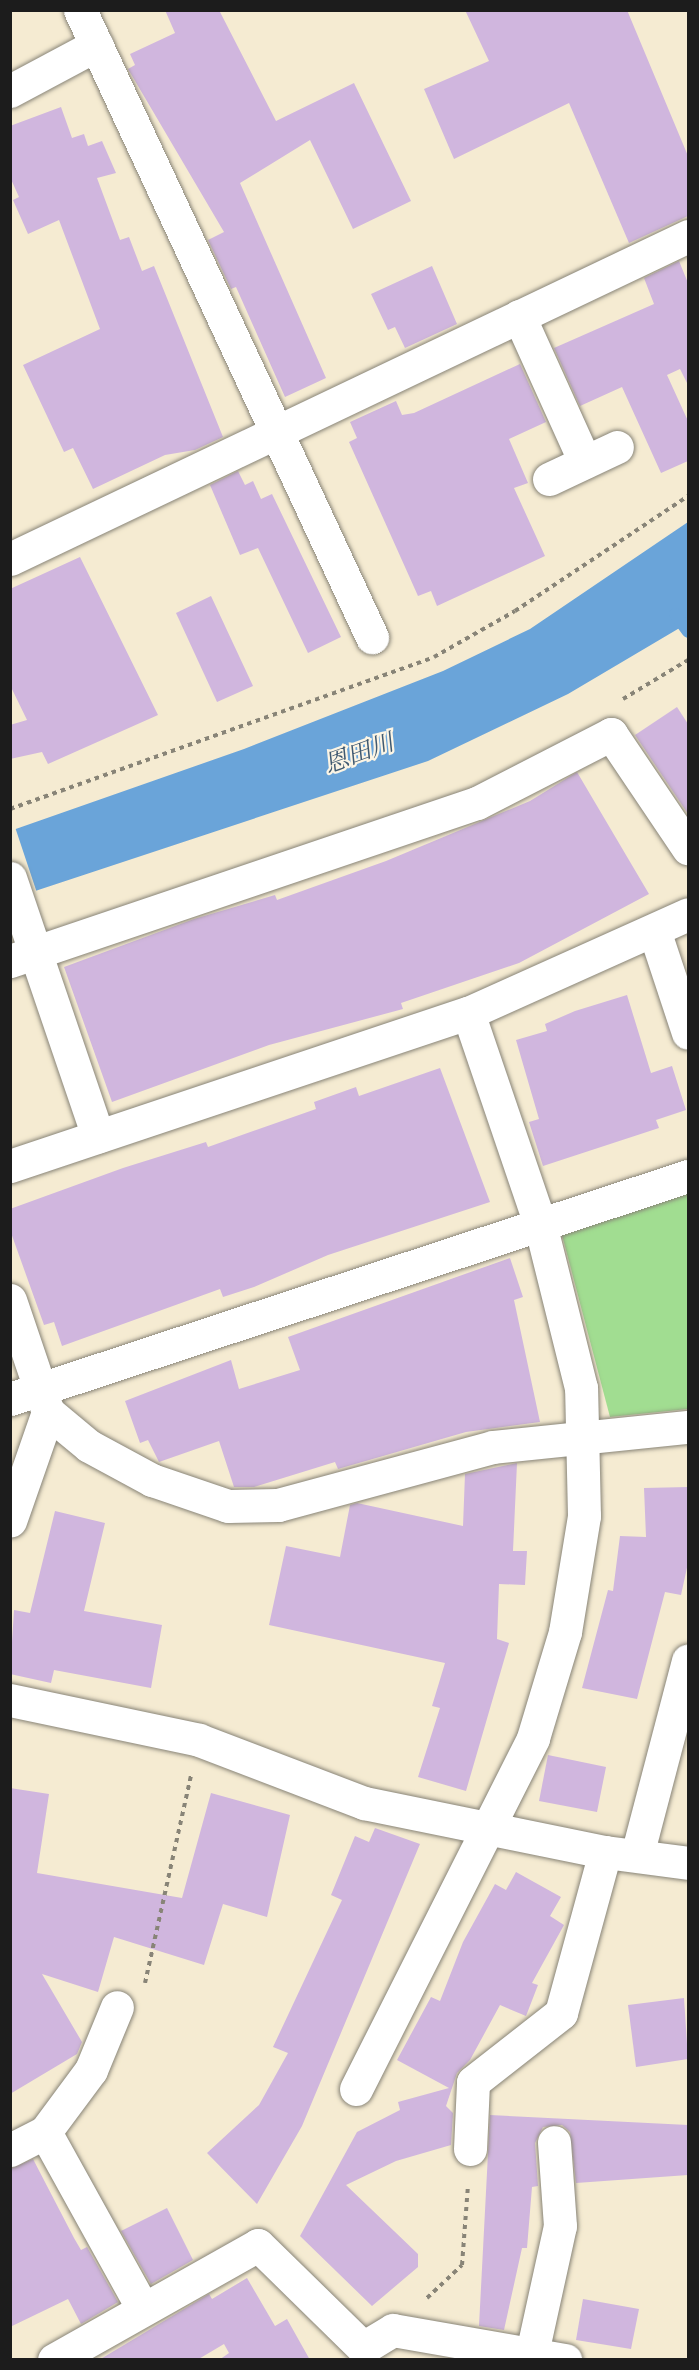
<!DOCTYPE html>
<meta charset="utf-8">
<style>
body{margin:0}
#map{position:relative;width:699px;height:2370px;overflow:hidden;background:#f5ebd2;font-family:"IM FELL Great Primer","Noto Serif JP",serif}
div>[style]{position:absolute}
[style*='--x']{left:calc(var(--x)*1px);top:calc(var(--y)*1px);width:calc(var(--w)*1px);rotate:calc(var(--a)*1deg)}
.green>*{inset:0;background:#a1dd91}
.water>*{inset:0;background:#6aa4d9}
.pier>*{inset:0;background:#f5ebd2}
.stream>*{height:12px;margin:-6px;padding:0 6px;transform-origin:6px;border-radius:6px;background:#6aa4d9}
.building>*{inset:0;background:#d0b6de}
.path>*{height:4px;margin-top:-2px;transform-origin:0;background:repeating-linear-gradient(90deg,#888477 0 4.5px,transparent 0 9px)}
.roads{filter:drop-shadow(0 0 2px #888477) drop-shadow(0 0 2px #888477)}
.minor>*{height:33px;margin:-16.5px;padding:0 16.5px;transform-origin:16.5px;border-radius:16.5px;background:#fff}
span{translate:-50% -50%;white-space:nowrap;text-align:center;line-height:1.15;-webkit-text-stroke:4.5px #fcf5e5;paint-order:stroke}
.water-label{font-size:24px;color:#3f5971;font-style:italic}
.frame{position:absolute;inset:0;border:12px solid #1c1c1c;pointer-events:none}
</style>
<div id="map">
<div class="green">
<i style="clip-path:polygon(688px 1193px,688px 1409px,610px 1417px,562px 1235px)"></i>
</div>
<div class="water">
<i style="clip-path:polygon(688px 522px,688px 623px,568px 694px,428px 761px,11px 899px,10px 831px,244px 749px,443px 671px,530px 629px)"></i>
</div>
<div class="pier">
<i style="clip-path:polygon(15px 827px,37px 893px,10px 902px,10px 828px)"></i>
</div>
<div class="stream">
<i style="--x:675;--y:614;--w:22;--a:54"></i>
</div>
<div class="building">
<i style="clip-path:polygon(165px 10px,219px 10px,276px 121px,354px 83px,411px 201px,353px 229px,310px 140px,240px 183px,326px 378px,285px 397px,236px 287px,231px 289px,208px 240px,224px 232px,128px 69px,135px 65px,130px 54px,175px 33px)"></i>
<i style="clip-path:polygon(465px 10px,627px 10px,688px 156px,688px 216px,629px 243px,569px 103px,454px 159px,424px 89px,489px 61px)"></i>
<i style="clip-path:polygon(61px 107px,72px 138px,84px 134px,88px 146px,102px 141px,116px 173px,97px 178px,120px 240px,129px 237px,142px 271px,154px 266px,223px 437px,195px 450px,165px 455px,93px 489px,73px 448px,64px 452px,23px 365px,100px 329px,59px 220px,28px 234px,13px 200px,19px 197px,10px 177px,10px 126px)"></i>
<i style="clip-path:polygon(679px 261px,688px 283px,688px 385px,680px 369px,667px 375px,688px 421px,688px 461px,661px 473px,622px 387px,580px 406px,554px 348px,654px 304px,644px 278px)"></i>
<i style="clip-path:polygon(432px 266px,457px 324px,405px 348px,395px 327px,388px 330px,371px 294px)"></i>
<i style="clip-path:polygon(520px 364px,546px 422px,509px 439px,528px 483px,514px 488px,545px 556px,437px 606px,431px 591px,418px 596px,349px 442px,357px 438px,350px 422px,396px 401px,402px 415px,414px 413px)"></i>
<i style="clip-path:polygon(238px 471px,245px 485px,253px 481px,261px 499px,272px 494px,341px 637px,308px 653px,258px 548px,240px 555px,210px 485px)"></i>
<i style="clip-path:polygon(80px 557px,158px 715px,48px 764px,42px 752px,10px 759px,10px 725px,27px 720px,10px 685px,10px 589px)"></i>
<i style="clip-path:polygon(211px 596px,253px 686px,217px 702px,176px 613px)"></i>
<i style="clip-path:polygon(677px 707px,688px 724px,688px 814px,635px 735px)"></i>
<i style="clip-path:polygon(577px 772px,649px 894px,519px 963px,401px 1003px,403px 1009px,269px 1045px,112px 1102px,64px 967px,194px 919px,275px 895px,277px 900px,386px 861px,530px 801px)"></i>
<i style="clip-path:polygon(627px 995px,651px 1073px,672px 1066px,686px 1110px,656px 1120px,659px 1128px,543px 1166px,529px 1122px,539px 1119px,516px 1040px,547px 1031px,545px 1024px,575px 1011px)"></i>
<i style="clip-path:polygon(440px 1068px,490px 1202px,328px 1255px,254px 1287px,223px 1297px,220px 1289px,62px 1346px,54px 1322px,44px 1325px,10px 1230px,10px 1209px,123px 1168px,206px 1142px,208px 1147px,316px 1109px,314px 1102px,356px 1087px,359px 1096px)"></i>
<i style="clip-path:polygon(510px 1258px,523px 1297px,514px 1300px,540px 1422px,466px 1432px,338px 1469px,335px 1462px,254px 1487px,234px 1487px,219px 1441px,159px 1462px,148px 1440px,140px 1443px,125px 1401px,231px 1360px,239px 1389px,300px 1370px,288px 1337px)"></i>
<i style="clip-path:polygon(517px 1463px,513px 1551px,527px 1551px,525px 1585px,499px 1584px,497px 1639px,509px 1643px,466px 1791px,418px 1777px,440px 1708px,432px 1706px,445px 1663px,269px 1625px,286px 1546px,340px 1557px,350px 1505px,357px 1503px,463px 1526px,465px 1474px)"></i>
<i style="clip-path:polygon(688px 1487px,688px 1563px,681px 1595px,665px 1592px,637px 1699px,582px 1688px,608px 1590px,613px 1591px,620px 1536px,646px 1537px,644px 1488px)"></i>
<i style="clip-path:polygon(55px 1511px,105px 1523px,84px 1611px,162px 1625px,151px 1688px,54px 1670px,51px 1683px,10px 1674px,14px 1610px,30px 1613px)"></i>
<i style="clip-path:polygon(548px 1755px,606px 1767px,597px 1812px,539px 1801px)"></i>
<i style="clip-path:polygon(10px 1788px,49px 1794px,37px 1873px,182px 1898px,211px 1793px,290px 1815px,267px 1917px,223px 1904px,204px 1965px,114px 1937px,98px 1992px,42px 1974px,82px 2042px,77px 2054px,10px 2094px)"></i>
<i style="clip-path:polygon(375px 1828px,420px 1844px,302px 2126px,257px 2204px,207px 2153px,259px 2105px,288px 2053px,273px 2047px,342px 1900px,331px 1895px,355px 1836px,369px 1842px)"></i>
<i style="clip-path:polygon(516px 1872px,561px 1897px,550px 1916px,564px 1925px,532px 1983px,538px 1985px,526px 2016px,500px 2005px,470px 2060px,457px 2073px,446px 2106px,453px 2113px,451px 2145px,396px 2161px,346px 2185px,418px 2254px,418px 2267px,372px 2306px,300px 2236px,357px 2132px,400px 2110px,398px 2102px,449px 2088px,397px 2060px,431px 1997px,440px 2001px,463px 1942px,495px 1884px,506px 1890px)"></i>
<i style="clip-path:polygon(684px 1998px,688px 2059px,636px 2067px,628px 2005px)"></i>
<i style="clip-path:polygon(490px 2115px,688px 2125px,688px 2175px,576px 2183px,570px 2132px,562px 2125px,543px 2127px,535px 2143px,538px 2186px,532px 2187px,527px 2248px,522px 2248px,504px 2330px,479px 2326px)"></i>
<i style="clip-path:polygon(33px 2159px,74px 2238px,81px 2250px,87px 2247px,118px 2302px,81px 2324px,68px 2299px,10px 2327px,10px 2169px)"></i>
<i style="clip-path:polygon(167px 2208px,193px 2260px,151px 2284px,121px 2231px)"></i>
<i style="clip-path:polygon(247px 2278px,275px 2326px,287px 2319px,310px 2360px,219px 2360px,229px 2353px,224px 2344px,197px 2360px,99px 2360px,209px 2294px,212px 2299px)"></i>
<i style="clip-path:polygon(583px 2299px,639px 2309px,631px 2349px,576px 2340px)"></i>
</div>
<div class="path">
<i style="--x:623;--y:699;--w:76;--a:-31"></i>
<i style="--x:10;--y:809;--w:450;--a:-19.7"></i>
<i style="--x:434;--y:657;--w:93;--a:-29.6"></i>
<i style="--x:515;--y:611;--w:208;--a:-33.6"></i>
<i style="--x:145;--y:1983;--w:212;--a:-77.5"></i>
<i style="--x:427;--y:2298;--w:48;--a:-43.3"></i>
<i style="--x:462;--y:2265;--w:79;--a:-85.7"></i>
</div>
<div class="roads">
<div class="minor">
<i style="--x:80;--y:10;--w:692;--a:65.03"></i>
<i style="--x:10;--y:91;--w:98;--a:-28.1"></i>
<i style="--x:519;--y:316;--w:160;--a:65.7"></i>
<i style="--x:549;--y:479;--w:75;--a:-25.2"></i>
<i style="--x:10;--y:559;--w:751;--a:-25.47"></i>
<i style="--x:10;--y:878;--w:273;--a:71.2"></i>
<i style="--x:655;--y:933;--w:105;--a:71.7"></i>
<i style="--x:10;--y:961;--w:493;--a:-18.7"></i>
<i style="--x:477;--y:803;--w:151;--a:-27.2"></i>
<i style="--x:611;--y:734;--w:138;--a:56"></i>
<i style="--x:10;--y:1166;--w:483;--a:-18.5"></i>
<i style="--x:468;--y:1013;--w:241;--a:-24.2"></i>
<i style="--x:10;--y:1300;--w:118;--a:71.3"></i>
<i style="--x:48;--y:1412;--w:115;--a:109.2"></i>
<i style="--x:10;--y:1399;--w:714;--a:-18.21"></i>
<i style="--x:48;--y:1412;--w:53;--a:39.7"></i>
<i style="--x:89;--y:1446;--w:72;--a:28.4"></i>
<i style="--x:152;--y:1480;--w:80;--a:18.9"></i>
<i style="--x:228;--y:1506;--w:50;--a:-1.1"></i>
<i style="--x:278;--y:1505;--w:223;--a:-15.1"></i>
<i style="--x:493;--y:1447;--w:196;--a:-5.9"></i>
<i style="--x:10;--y:1700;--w:193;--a:11.9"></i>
<i style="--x:199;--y:1740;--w:177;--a:20.9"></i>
<i style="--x:364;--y:1803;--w:246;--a:11.5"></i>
<i style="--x:605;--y:1852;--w:84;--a:7.5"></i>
<i style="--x:637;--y:1855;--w:201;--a:-75.3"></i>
<i style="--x:356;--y:2089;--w:393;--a:-63.2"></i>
<i style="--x:533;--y:1738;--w:111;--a:-73.2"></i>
<i style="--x:565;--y:1632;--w:118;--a:-80.7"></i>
<i style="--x:584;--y:1516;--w:128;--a:-91.3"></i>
<i style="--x:581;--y:1388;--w:166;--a:-104"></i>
<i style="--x:541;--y:1227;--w:226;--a:-108.8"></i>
<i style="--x:45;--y:2132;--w:202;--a:61"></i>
<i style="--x:470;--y:2149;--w:67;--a:-87.4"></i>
<i style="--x:473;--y:2082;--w:112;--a:-38.1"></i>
<i style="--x:561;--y:2013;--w:167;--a:-74.7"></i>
<i style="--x:10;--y:2150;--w:39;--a:-27"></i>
<i style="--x:45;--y:2132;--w:77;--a:-53.4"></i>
<i style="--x:91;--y:2070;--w:68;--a:-67.6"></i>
<i style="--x:532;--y:2353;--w:130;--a:-77.6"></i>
<i style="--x:560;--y:2226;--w:84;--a:-94.1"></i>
<i style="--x:54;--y:2360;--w:234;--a:-29.4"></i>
<i style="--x:258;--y:2245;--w:147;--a:44.4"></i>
<i style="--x:363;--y:2348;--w:35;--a:-31"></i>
<i style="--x:393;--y:2330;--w:175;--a:9.9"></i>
</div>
</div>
<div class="water-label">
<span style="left:359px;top:754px;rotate:-20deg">恩田川</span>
</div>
<div class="frame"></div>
</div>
